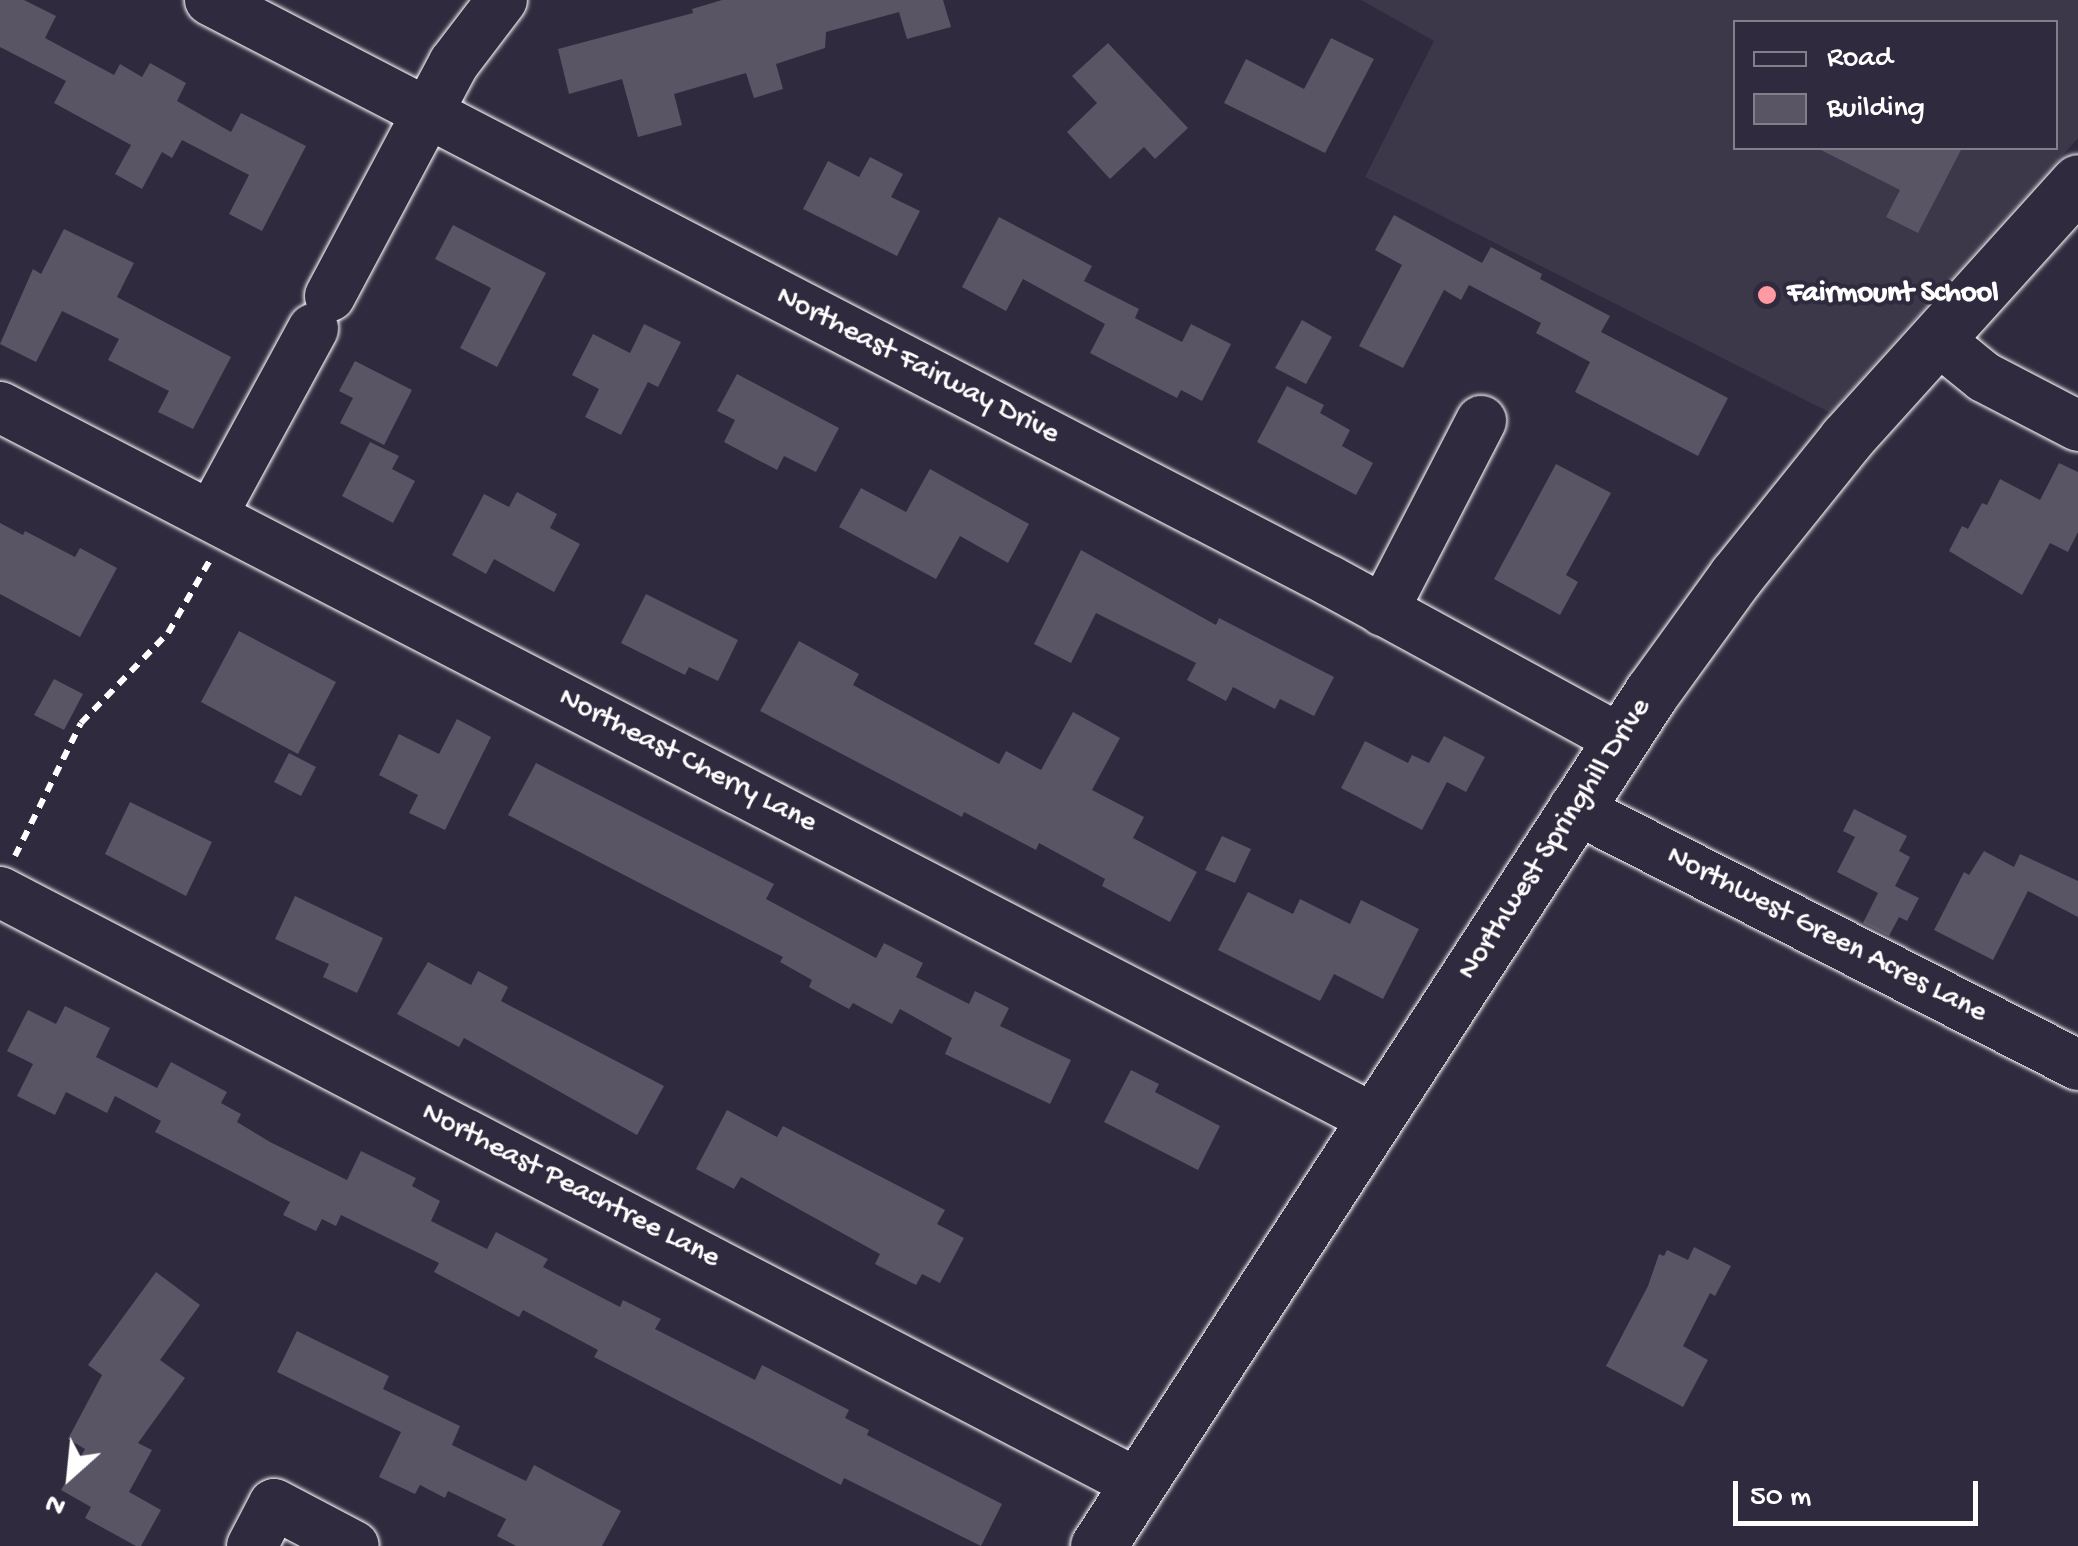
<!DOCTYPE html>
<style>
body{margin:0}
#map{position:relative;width:2078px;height:1546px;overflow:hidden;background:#2f2a3d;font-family:"Gochi Hand",sans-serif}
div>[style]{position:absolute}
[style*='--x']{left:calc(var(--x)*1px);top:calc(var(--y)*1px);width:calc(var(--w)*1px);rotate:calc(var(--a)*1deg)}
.built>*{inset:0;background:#3c3749}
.building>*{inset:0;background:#595564}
.path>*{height:6px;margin-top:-3px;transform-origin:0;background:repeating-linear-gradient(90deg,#fff 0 10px,transparent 0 18px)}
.roads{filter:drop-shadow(0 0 2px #fff) drop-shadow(0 0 2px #fff)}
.minor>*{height:50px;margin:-25px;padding:0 25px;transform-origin:25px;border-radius:25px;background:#2f2a3d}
.major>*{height:55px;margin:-27.5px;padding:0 27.5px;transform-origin:27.5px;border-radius:27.5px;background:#2f2a3d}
.dots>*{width:28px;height:28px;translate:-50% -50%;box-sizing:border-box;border:5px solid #2f2a3d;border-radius:50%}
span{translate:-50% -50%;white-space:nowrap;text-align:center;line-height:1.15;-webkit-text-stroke:8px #2f2a3d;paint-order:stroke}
.poi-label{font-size:30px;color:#fff;font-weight:700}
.left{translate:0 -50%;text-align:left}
.street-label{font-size:30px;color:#fff}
.legend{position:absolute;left:1733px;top:20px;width:325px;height:130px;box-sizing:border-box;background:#2f2a3d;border:2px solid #827f8b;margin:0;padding:12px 18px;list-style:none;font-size:30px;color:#fff}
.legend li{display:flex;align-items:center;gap:20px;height:50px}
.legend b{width:50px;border:2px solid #827f8b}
.north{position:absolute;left:20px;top:1426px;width:100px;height:100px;-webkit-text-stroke:8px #2f2a3d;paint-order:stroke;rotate:207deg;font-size:28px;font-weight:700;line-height:40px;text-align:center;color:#fff}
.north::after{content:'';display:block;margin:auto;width:35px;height:45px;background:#fff;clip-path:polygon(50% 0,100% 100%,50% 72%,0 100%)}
.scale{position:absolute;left:1733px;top:1481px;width:245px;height:45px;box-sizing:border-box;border:5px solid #fff;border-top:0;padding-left:12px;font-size:30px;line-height:35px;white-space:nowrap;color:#fff;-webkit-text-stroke:8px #2f2a3d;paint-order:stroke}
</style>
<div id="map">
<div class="built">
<i style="clip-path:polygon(evenodd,1361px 0,2078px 0,2078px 138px,1831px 413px,1365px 177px,1434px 41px,1361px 0,1736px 22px,2056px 22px,2056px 148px,1736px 148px,1736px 22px)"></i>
</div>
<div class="building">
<i style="clip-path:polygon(0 0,24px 0,56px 16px,45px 38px,114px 75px,120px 64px,142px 77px,150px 63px,186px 83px,177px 101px,231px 132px,241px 113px,306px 146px,262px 231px,229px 214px,249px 175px,182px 140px,172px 158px,162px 152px,142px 189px,115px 174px,131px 145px,54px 103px,66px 81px,0 47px)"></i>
<i style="clip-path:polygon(722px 0,943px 0,951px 27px,907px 39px,899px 12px,826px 32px,825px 48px,776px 64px,783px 89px,754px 98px,746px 73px,674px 94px,682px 125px,638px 137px,622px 79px,569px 94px,558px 49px,693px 13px,692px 9px)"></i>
<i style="clip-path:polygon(1331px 38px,1374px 59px,1325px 153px,1224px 103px,1246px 59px,1304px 89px)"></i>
<i style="clip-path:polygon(1108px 43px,1188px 128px,1155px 159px,1144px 147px,1110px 179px,1067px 132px,1097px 103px,1072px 76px)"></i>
<i style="clip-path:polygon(1817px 148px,1962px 148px,1918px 233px,1886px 217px,1900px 190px)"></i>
<i style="clip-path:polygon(870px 157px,903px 174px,891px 197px,920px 211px,897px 256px,803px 209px,828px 161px,859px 177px)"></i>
<i style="clip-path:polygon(1394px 215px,1482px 263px,1491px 247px,1542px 274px,1540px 279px,1610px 316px,1601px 332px,1728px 398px,1698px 456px,1575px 392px,1590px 362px,1536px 333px,1541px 323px,1469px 285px,1461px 300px,1444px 290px,1403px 368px,1359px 346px,1402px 265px,1375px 250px)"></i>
<i style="clip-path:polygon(999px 217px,1092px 266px,1084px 281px,1139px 309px,1135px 318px,1182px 342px,1191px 324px,1231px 344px,1202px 401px,1181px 390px,1177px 398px,1090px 353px,1105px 324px,1023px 279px,1006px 311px,962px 287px)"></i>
<i style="clip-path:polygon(453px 225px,546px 273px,497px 367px,460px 348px,491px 288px,435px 259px)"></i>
<i style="clip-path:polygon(64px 229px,134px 263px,117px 297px,231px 357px,193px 429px,158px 412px,169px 391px,108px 360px,119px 339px,62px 311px,36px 362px,0 344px,33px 269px,41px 274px)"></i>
<i style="clip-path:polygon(1302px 320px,1332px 337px,1306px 384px,1275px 368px)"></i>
<i style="clip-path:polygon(644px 324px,681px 342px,658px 387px,648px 382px,621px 435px,585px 417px,599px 389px,572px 375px,593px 334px,630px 353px)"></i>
<i style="clip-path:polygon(355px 361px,412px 390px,384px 445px,340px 423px,353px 398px,339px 391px)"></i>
<i style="clip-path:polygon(737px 374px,839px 428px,816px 472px,784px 456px,777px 470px,724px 442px,735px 420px,717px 411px)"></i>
<i style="clip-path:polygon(1287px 386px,1324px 405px,1320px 413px,1350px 430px,1342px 446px,1373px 463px,1356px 495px,1257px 442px)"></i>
<i style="clip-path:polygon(370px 442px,399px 456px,392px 469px,415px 481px,393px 523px,342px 496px)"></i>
<i style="clip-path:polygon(2059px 463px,2078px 472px,2078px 532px,2068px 552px,2050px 543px,2022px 595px,1949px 551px,1962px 526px,1968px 529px,1982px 503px,1987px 505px,2000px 479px,2040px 500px)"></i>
<i style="clip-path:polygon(1556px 464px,1611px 493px,1566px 575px,1578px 582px,1560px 615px,1494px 579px)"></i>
<i style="clip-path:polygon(930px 469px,1029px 524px,1008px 563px,960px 536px,936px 579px,839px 527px,861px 488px,906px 512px)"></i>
<i style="clip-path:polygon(517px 492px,557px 514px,550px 528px,580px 544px,554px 592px,494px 559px,486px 574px,452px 555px,484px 494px,509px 507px)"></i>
<i style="clip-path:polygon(0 523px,23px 535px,25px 531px,75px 557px,80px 548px,117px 568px,80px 637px,0 594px)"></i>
<i style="clip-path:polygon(1081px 550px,1216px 625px,1219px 618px,1334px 677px,1314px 716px,1280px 699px,1275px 709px,1233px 687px,1226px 701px,1187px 680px,1196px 663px,1096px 613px,1071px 663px,1034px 644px)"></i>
<i style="clip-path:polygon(646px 594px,738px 640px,718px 681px,689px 667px,685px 675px,621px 643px)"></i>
<i style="clip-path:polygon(239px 631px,336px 682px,298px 754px,201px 702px)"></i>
<i style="clip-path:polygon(799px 641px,859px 674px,853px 685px,999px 764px,1006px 751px,1041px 770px,1073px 712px,1120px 738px,1092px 790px,1144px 817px,1133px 838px,1197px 872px,1170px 922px,1102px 886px,1105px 879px,1039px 843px,1036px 850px,964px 812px,962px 817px,760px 711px)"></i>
<i style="clip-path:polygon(54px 679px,83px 694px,64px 730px,34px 715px)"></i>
<i style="clip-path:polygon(457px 719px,491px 737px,445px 830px,409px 813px,418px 795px,379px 775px,399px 734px,439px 754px)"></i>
<i style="clip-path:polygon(1444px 736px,1485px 757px,1466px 792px,1447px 782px,1422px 830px,1341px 788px,1365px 741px,1408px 763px,1412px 755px,1429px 763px)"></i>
<i style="clip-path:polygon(289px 753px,316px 767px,301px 796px,274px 782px)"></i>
<i style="clip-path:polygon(536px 763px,774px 884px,766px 899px,876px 958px,884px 943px,923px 963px,916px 977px,969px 1004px,975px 991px,1009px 1008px,1000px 1026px,1071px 1060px,1050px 1104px,945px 1054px,952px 1038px,900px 1009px,892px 1024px,853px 1003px,849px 1009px,809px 987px,812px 980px,780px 962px,783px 957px,508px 815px)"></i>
<i style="clip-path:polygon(130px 802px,212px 842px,186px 896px,105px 854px)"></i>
<i style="clip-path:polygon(1854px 809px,1907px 836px,1899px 851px,1910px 857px,1895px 886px,1919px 898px,1907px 921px,1899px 917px,1889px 936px,1863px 923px,1878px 893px,1837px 872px,1855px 837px,1843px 831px)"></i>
<i style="clip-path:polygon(1222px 836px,1251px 849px,1235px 883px,1205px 870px)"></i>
<i style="clip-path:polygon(1984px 851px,2014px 867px,2020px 854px,2078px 881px,2078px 917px,2028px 891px,1993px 960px,1934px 930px,1964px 872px,1969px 875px)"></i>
<i style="clip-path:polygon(1248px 892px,1293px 914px,1300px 899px,1350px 924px,1361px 900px,1419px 929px,1383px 999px,1334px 974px,1320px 1001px,1218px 950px)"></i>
<i style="clip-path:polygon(295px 896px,383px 938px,357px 993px,323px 977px,329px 964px,275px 939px)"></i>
<i style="clip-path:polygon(428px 962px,471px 985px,478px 971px,508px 987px,501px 1001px,664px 1086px,637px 1135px,464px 1038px,459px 1047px,397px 1014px)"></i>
<i style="clip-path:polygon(65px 1006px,110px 1028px,96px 1057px,157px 1088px,171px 1062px,227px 1092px,221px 1103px,241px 1114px,237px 1122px,270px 1142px,347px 1180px,361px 1151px,416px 1178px,412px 1186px,440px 1201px,431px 1221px,487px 1249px,496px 1232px,548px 1259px,543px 1267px,620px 1307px,623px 1300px,661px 1319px,655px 1329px,755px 1380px,762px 1365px,849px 1410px,845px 1418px,869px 1430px,867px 1435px,1002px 1504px,981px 1546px,844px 1478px,841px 1485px,594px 1357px,598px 1350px,523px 1310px,519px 1317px,434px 1272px,439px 1263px,341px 1215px,336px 1226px,322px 1219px,316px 1231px,283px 1215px,290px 1202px,155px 1132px,161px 1121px,115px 1096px,107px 1113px,66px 1092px,55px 1115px,17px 1096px,33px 1064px,7px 1051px,28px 1010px,56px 1024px)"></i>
<i style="clip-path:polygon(1131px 1070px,1159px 1084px,1155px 1092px,1220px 1126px,1198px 1170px,1104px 1122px)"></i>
<i style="clip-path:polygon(727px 1110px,777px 1137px,783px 1126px,945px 1210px,937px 1224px,964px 1238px,940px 1283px,922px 1274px,916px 1285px,875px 1264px,880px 1254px,741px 1177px,734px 1189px,696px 1169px)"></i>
<i style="clip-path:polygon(1694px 1247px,1731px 1266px,1715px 1296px,1710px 1293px,1683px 1346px,1708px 1360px,1683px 1407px,1606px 1366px,1648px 1286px,1659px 1254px,1664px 1256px,1667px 1250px,1688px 1260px)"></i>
<i style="clip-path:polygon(156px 1272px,200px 1305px,160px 1360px,185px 1378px,138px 1443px,152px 1450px,129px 1492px,161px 1510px,141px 1546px,136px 1546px,85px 1518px,91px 1507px,61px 1490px,85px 1449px,68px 1439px,102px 1375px,88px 1365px)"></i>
<i style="clip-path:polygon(297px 1331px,389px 1376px,383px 1389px,460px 1426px,452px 1445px,526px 1481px,534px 1465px,621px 1511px,602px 1546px,516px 1546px,497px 1536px,506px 1519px,448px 1491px,445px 1498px,420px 1485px,415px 1494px,379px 1477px,401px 1432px,277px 1372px)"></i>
</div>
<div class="path">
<i style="--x:15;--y:856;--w:148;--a:-63.6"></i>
<i style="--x:81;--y:723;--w:125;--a:-46"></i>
<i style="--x:168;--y:633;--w:84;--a:-60.1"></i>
</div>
<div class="roads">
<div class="minor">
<i style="--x:210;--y:0;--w:1262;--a:27.42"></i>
<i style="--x:1330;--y:581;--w:330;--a:28.6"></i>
<i style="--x:330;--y:296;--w:264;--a:-62"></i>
<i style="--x:454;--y:63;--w:79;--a:-52.7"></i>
<i style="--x:1936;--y:338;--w:62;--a:39.1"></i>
<i style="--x:1984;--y:377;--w:106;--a:27.5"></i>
<i style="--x:0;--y:407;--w:1548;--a:27.39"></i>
<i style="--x:212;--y:515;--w:212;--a:-61.5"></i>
<i style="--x:1383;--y:611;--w:214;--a:-62.7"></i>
<i style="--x:1574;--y:808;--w:566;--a:27.02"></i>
<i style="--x:0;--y:892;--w:1283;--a:27.48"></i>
<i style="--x:252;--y:1546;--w:47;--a:-62.4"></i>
<i style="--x:274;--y:1504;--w:90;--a:27.7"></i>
</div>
<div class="major">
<i style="--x:1098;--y:1546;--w:1018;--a:-57.03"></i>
<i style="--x:1652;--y:692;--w:143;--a:-54.1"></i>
<i style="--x:1736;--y:576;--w:176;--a:-51.2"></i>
<i style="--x:1846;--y:439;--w:346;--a:-47.9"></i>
</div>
</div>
<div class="dots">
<i style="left:1767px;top:295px;background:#ff9aa2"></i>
</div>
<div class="poi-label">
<span class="left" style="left:1787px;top:295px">Fairmount School</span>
</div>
<div class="street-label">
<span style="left:917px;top:367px;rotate:27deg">Northeast Fairway Drive</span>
<span style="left:687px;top:762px;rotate:27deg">Northeast Cherry Lane</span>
<span style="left:1556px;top:840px;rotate:-57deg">Northwest Springhill Drive</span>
<span style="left:1826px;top:936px;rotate:27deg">Northwest Green Acres Lane</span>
<span style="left:570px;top:1187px;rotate:27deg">Northeast Peachtree Lane</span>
</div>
<ul class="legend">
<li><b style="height:12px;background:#2f2a3d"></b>Road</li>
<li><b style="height:28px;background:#595564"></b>Building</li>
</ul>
<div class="north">N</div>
<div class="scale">50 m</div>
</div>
